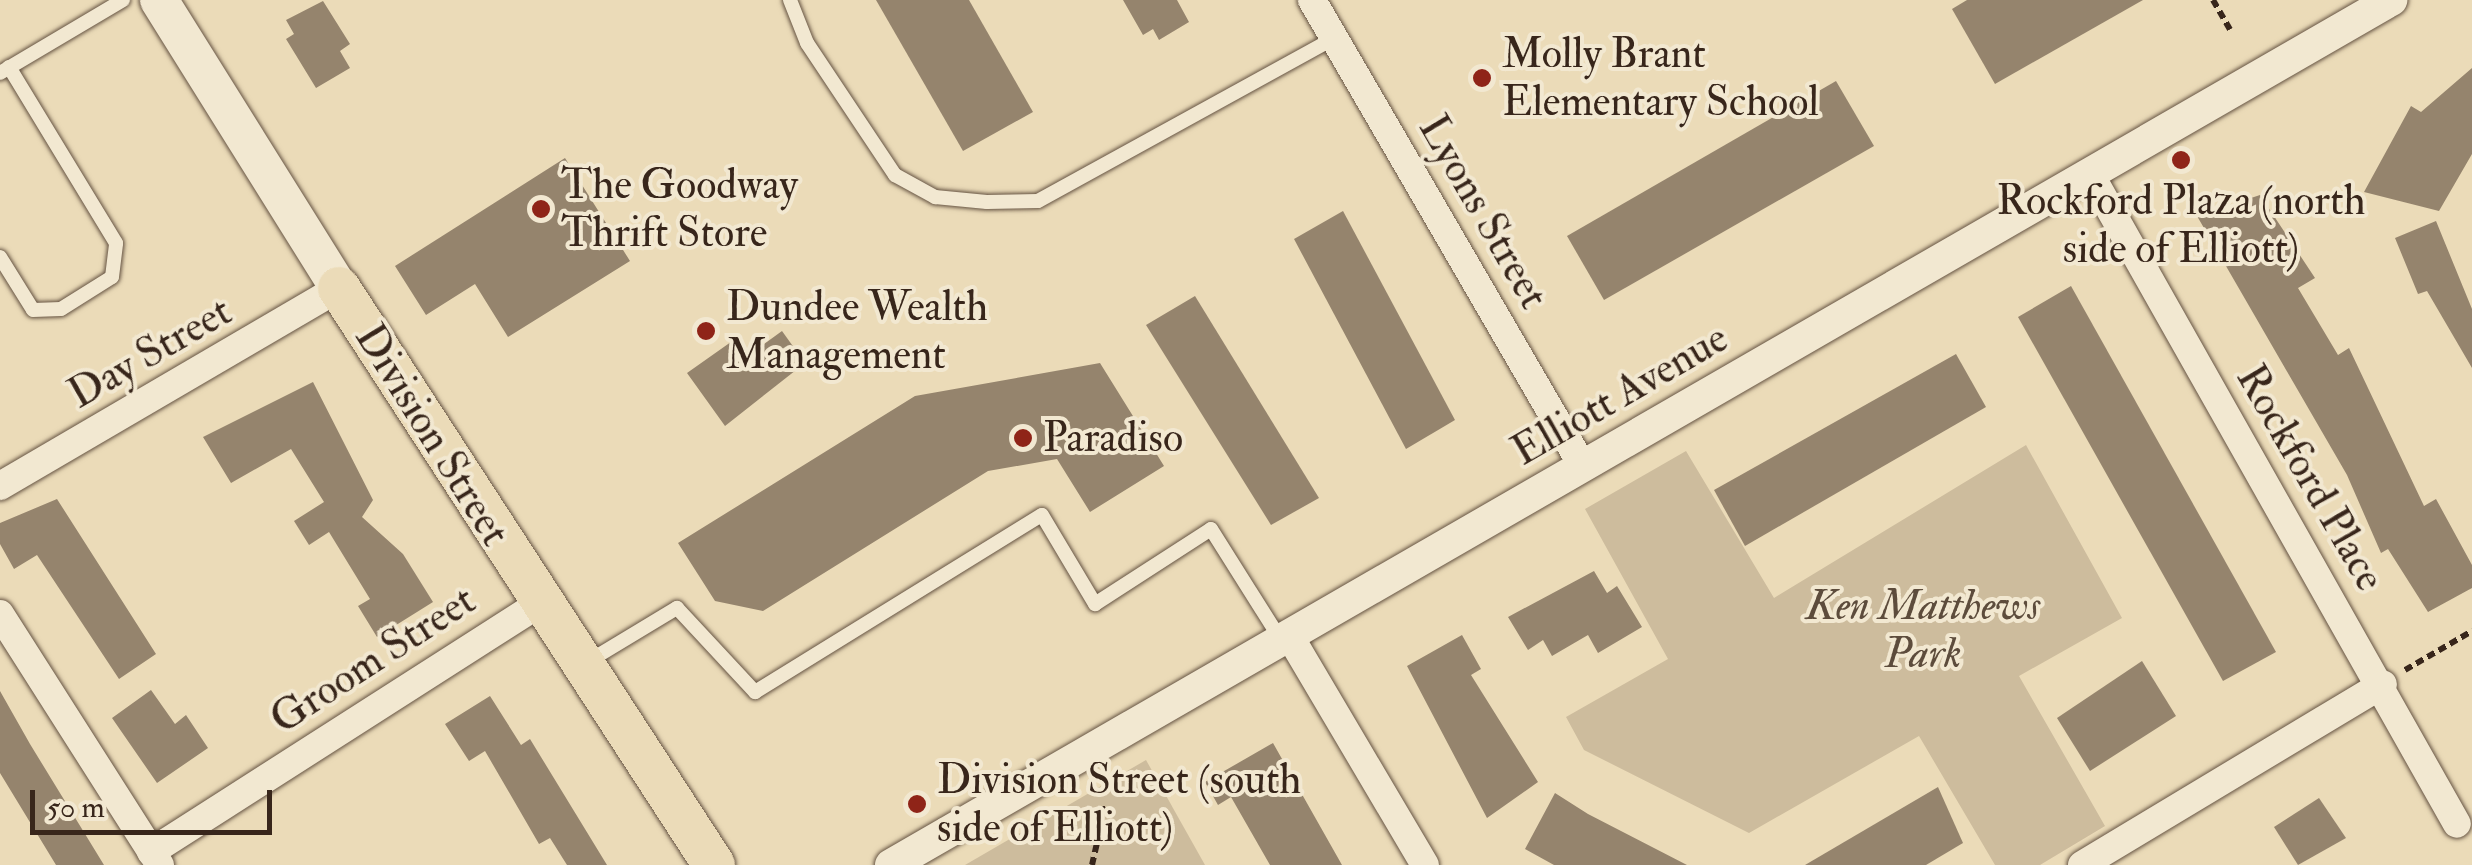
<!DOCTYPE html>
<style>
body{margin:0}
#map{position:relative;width:2472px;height:865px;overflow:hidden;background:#ebdbb8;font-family:"IM FELL Double Pica",serif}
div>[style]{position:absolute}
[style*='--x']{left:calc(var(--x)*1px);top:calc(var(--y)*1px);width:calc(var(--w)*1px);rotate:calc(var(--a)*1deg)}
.green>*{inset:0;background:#cdbc9d}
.building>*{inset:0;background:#95846d}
.path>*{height:6px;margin-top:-3px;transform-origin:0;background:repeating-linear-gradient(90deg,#38261b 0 8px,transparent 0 13px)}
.roads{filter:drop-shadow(0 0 2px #655342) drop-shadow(0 0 2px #655342)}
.service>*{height:14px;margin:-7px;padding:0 7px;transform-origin:7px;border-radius:7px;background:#f2e8d1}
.minor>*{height:28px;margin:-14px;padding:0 14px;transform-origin:14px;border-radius:14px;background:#f2e8d1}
.tertiary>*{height:32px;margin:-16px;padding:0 16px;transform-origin:16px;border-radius:16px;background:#f2e8d1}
.secondary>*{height:38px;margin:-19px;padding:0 19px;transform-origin:19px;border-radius:19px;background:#f2e8d1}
.primary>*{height:42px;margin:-21px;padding:0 21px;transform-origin:21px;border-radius:21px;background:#ebdbb8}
.dots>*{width:28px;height:28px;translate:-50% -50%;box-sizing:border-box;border:5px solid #f2e8d1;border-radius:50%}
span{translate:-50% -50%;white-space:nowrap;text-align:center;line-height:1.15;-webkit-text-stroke:8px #f2e8d1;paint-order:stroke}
.poi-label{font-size:42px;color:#38261b}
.left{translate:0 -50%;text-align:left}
.street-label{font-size:42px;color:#38261b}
.park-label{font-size:42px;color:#5d4c3c;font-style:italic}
.scale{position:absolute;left:30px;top:790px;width:242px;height:45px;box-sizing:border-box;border:5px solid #38261b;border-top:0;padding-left:12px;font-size:30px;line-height:35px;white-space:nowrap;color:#38261b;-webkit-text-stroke:8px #f2e8d1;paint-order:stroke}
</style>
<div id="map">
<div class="green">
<i style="clip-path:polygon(2026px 445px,2122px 618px,2019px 676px,2105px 826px,2040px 865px,1995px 865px,1919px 736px,1749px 833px,1584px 750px,1566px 717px,1668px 659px,1585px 509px,1686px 451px,1774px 598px)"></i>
<i style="clip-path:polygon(1146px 760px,1205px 865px,965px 865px)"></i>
</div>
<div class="building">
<i style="clip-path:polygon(876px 0,969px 0,1033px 112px,963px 151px)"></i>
<i style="clip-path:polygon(1123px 0,1177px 0,1189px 22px,1159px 40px,1153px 29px,1143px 35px)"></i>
<i style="clip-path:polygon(1967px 0,2143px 0,1995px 84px,1952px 9px)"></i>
<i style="clip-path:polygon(323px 1px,350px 44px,340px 51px,350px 68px,316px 88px,286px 39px,294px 34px,286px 20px)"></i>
<i style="clip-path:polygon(2472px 68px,2472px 154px,2439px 211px,2364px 192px,2411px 106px,2421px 112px)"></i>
<i style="clip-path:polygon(1836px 81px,1874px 146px,1604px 300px,1567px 236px)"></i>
<i style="clip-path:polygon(565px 158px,630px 261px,508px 337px,475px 284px,426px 315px,395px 266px)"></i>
<i style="clip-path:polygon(2260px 195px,2315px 278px,2298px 288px,2338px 355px,2349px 348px,2424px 506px,2436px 499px,2472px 565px,2472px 588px,2428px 612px,2388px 549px,2381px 553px,2347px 475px,2197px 216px)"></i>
<i style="clip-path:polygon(1343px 211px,1455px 420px,1406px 449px,1294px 239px)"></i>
<i style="clip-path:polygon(2436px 221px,2472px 309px,2472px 368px,2427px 291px,2418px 294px,2395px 238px)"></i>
<i style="clip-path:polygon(2071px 286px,2276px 652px,2223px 681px,2018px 317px)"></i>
<i style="clip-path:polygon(1195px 296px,1319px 498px,1271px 525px,1146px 325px)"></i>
<i style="clip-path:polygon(782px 331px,805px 363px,725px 426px,687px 373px,738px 337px,750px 354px)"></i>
<i style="clip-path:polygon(1956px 354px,1986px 407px,1745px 546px,1714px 490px)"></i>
<i style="clip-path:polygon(1100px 363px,1164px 466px,1090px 512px,1057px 459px,988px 471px,763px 611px,715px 601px,678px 543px,915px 396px)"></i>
<i style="clip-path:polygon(313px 382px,373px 500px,362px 517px,403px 554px,433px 602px,377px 637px,358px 606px,370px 599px,329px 532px,309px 545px,294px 521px,324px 502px,291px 449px,231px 483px,203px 437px)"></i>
<i style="clip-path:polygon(57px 499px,156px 654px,119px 679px,37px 555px,14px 569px,0 544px,0 523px)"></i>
<i style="clip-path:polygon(1594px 571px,1607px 593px,1617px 586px,1642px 627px,1598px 653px,1588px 635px,1552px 656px,1543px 640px,1528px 650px,1508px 617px)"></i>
<i style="clip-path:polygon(1462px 635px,1481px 669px,1471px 675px,1538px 782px,1487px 818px,1407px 666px)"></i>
<i style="clip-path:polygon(2142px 661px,2176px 716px,2090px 771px,2057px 718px)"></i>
<i style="clip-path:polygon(151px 690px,175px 724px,186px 715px,208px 748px,157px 783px,112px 718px)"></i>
<i style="clip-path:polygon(0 691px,30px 744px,104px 865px,56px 865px,0 773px)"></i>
<i style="clip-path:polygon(490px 696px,521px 745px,530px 739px,607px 865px,567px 865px,550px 838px,539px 844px,485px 751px,469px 761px,445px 724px)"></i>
<i style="clip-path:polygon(1273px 743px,1299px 789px,1342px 865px,1270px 865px,1231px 797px,1218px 805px,1205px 782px)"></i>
<i style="clip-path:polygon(1938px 787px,1963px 843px,1926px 865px,1805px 865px)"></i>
<i style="clip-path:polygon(1555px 793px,1588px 814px,1687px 865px,1554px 865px,1525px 849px)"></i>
<i style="clip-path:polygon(2319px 798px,2346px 838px,2298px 865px,2274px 827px)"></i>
</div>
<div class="path">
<i style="--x:2213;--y:0;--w:34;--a:60"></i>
<i style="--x:2405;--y:670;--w:78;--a:-30.2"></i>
<i style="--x:1092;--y:865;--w:64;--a:-77.3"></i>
</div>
<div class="roads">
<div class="service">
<i style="--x:790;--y:0;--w:46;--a:68.4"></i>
<i style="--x:807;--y:43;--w:159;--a:56.3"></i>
<i style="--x:895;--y:175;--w:46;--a:28.8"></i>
<i style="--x:935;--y:197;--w:52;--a:5.5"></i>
<i style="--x:987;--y:202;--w:51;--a:-1.1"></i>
<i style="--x:1038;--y:201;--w:339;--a:-28.8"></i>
<i style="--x:0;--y:73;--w:143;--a:-30.7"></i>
<i style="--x:0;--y:257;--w:62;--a:58.1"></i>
<i style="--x:33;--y:310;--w:28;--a:-2"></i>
<i style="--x:61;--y:309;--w:60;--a:-32.1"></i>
<i style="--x:112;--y:277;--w:34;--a:-83"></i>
<i style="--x:116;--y:243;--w:206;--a:-121.3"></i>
<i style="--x:589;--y:661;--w:103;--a:-31.1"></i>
<i style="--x:677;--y:608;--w:115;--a:47.1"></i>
<i style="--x:755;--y:692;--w:337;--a:-31.7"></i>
<i style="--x:1042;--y:515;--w:104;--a:59.2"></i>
<i style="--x:1095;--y:604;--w:138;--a:-32.9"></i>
<i style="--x:1211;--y:529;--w:131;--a:57.8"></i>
</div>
<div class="minor">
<i style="--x:1312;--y:0;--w:538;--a:59.86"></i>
<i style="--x:2090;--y:174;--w:746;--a:60.55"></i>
<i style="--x:0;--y:486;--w:393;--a:-30.3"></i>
<i style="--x:0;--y:614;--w:298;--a:57.5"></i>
<i style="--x:1289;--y:635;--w:267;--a:59.4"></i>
<i style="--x:151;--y:852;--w:460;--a:-32.6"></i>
<i style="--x:2082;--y:865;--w:351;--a:-31"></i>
</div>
<div class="tertiary">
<i style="--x:891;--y:865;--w:1732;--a:-29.97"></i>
</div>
<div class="secondary">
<i style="--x:159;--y:0;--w:340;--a:58"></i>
</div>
<div class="primary">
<i style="--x:339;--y:288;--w:688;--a:56.98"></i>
</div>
</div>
<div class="dots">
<i style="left:1482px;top:78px;background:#8f2418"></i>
<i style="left:2181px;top:160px;background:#8f2418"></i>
<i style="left:541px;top:209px;background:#8f2418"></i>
<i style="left:706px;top:331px;background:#8f2418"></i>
<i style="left:1023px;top:438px;background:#8f2418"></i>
<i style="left:917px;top:804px;background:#8f2418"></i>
</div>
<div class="poi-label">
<span class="left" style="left:1502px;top:78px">Molly Brant<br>Elementary School</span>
<span class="left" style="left:561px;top:209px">The Goodway<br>Thrift Store</span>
<span style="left:2181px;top:225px">Rockford Plaza (north<br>side of Elliott)</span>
<span class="left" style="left:726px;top:331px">Dundee Wealth<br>Management</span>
<span class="left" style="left:1043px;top:438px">Paradiso</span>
<span class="left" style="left:937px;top:804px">Division Street (south<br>side of Elliott)</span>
</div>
<div class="street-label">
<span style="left:1483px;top:212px;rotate:60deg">Lyons Street</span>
<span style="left:150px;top:353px;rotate:-30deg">Day Street</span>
<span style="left:1620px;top:395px;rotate:-30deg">Elliott Avenue</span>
<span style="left:432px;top:435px;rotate:58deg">Division Street</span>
<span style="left:2310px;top:478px;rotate:60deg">Rockford Place</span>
<span style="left:373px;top:660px;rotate:-33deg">Groom Street</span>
</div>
<div class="park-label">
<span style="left:1923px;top:630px">Ken Matthews<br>Park</span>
</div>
<div class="scale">50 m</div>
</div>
